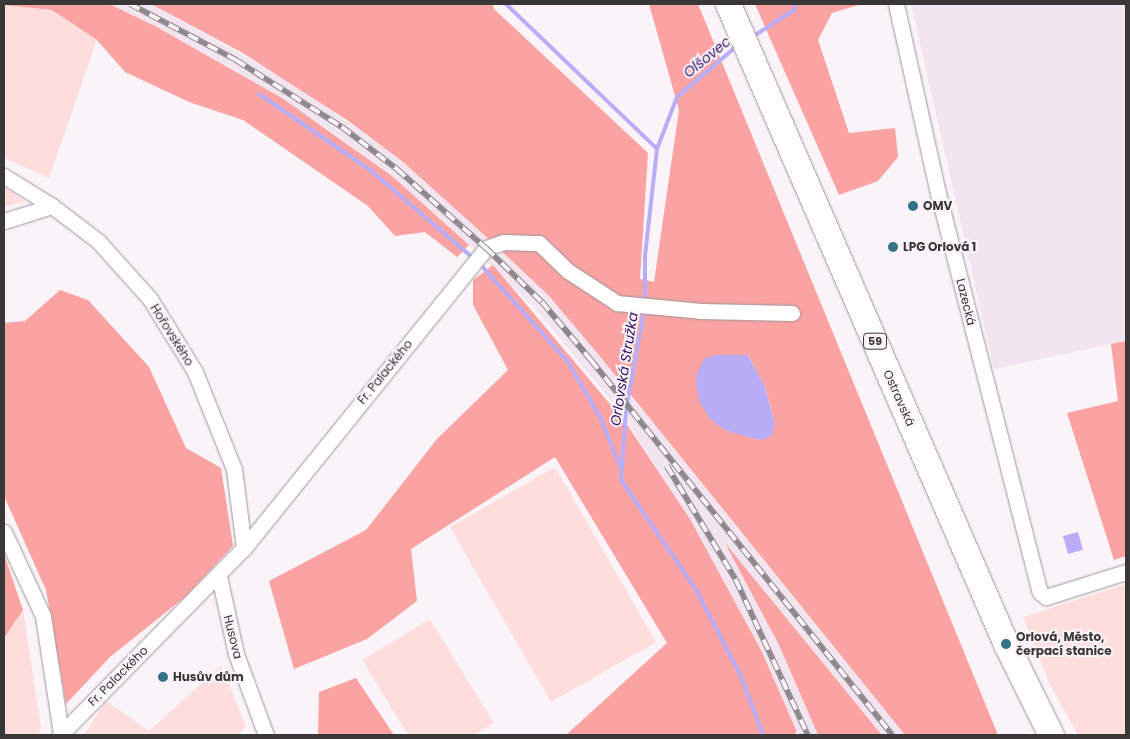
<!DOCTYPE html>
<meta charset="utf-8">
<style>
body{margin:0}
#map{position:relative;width:1130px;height:739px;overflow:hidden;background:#faf3f8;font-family:Poppins,sans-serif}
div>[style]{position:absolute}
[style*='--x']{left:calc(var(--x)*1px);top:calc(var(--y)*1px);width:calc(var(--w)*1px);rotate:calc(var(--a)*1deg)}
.built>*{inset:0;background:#f3e5ef}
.green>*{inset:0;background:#fddedd}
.forest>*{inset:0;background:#fba3a2}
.water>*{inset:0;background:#b9adf7}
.stream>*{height:4px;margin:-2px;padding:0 2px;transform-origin:2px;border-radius:2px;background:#b9adf7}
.roads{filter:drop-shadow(0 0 1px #9d979b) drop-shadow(0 0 1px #9d979b)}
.street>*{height:15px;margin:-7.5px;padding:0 7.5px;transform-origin:7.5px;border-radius:7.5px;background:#fff}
.primary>*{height:25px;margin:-12.5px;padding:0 12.5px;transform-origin:12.5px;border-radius:12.5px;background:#fff}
.rail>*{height:5.5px;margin-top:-2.75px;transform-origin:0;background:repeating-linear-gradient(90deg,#faf3f8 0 11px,#8c878a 0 22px);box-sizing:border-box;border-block:1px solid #8c878a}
.dots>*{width:14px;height:14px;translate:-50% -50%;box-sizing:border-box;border:2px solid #faf3f8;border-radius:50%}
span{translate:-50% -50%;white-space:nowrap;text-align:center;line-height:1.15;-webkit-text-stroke:4px #faf3f8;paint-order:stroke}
.shield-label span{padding:1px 4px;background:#faf3f8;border:1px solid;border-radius:4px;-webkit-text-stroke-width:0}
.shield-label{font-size:11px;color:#3a3739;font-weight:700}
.poi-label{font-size:12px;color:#3a3739;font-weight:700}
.left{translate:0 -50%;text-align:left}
.street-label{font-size:12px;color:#3a3739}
.water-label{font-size:14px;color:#311468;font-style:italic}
.frame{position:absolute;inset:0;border:5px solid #3a3739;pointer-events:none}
</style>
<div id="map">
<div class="built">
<i style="clip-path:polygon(109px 4px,151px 4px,292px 83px,403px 162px,492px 242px,549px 296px,598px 354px,905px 735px,882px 735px,727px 546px,779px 645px,818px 735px,798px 735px,762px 652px,690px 519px,621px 413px,535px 308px,440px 218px,337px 135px,232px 68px)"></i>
<i style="clip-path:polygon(911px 4px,1126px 4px,1126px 341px,994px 369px)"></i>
</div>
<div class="green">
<i style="clip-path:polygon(4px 5px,52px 10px,97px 40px,49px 178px,4px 158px)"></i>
<i style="clip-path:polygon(4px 187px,25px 201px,4px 207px)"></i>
<i style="clip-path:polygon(555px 467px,656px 642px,551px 702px,450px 527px)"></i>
<i style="clip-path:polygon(1126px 584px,1126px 735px,1078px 735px,1049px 683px,1023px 617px)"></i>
<i style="clip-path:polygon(23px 610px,41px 728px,38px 735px,4px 735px,4px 638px)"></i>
<i style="clip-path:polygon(430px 619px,494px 723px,474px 735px,408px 735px,362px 660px)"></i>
<i style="clip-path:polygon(221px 666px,246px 726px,238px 735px,84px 735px,106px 701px,149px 731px)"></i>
</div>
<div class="forest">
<i style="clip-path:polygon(109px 4px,155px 26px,282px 98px,392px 176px,469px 245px,457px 257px,425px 232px,395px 236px,368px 206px,243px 120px,189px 102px,125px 72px,97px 40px,52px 10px,4px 5px)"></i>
<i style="clip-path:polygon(evenodd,151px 4px,493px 4px,494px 9px,648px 153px,640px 279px,654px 282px,679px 110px,649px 4px,698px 4px,998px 735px,905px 735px,598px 354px,549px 296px,492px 242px,403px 162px,347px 120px,241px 52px,151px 4px,748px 355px,765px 387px,775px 424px,762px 440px,725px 430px,748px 355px)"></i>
<i style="clip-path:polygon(755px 4px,862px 4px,832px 13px,818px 40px,849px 133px,895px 128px,898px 157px,878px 181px,839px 195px)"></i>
<i style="clip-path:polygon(493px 265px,626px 423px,690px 519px,762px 652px,797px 732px,793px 735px,566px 735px,667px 643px,555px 457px,411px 549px,417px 601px,367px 639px,294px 669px,269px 581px,366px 530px,437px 439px,508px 370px,473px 305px,473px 280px)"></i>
<i style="clip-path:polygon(60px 290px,88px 300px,149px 367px,186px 448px,221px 468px,233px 546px,185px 597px,110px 657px,66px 704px,46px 590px,4px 496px,4px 323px,25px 321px)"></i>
<i style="clip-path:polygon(1126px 341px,1126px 556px,1114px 560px,1067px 413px,1118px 401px,1111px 344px)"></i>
<i style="clip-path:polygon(725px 543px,881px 734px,882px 735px,818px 735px,779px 645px)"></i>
<i style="clip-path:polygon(4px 554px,23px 610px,4px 638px)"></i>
<i style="clip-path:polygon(356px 678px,394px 735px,318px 735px,319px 692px)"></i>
</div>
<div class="water">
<i style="clip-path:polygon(715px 355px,748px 355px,765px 387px,775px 424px,772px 435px,762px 440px,751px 438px,725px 430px,710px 419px,699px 401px,696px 385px,697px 373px,704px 359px)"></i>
<i style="clip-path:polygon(1078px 532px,1083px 550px,1068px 554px,1063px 536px)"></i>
</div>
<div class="stream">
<i style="--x:506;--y:4;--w:209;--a:43.8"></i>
<i style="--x:657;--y:149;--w:108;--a:96.4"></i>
<i style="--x:645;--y:256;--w:45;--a:90"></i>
<i style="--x:752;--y:37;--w:50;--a:-32.7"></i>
<i style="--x:794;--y:10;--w:6;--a:-72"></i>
<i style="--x:259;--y:94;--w:135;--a:34.4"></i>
<i style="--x:370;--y:170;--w:135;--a:40.5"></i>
<i style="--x:657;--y:149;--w:56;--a:-69"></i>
<i style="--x:677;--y:97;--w:79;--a:-40.4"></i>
<i style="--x:479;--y:263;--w:133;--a:48"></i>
<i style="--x:568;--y:362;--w:66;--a:59.9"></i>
<i style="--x:601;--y:419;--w:51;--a:68"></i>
<i style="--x:645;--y:308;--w:103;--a:100.7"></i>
<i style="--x:626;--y:409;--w:71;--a:94"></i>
<i style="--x:621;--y:480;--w:131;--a:55.6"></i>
<i style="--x:695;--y:588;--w:97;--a:62.4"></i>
<i style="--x:740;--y:674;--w:65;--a:69.3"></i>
</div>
<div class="roads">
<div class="street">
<i style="--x:896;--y:4;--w:194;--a:77.5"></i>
<i style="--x:938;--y:193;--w:412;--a:75.7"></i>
<i style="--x:1040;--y:592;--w:8;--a:40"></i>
<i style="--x:1046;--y:597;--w:84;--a:-17.4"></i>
<i style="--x:4;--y:176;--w:57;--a:32"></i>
<i style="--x:4;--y:221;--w:50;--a:-17.4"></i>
<i style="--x:52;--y:206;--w:58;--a:37.3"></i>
<i style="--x:98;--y:241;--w:78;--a:48.1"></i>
<i style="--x:150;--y:299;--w:86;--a:58.3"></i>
<i style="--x:195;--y:372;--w:105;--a:68.1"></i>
<i style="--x:234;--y:469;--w:80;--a:82.8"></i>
<i style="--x:4;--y:532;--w:93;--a:65.1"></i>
<i style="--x:43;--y:616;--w:119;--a:81.3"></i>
<i style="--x:219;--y:576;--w:80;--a:77.7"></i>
<i style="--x:236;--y:654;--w:86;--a:69.7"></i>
<i style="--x:60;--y:735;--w:262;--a:-45.5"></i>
<i style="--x:244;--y:548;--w:385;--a:-51.1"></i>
<i style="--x:486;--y:248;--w:18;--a:-19"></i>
<i style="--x:503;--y:242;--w:36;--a:2"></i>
<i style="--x:539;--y:243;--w:40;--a:44"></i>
<i style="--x:568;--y:271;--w:59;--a:33.1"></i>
<i style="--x:617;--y:303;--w:84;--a:5.4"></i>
<i style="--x:701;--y:311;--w:91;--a:1.3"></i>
</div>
<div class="primary">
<i style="--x:728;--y:4;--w:698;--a:66.52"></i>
<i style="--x:1006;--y:644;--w:102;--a:63.7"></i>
</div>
</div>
<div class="rail">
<i style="--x:130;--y:4;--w:120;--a:27.8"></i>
<i style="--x:236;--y:60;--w:125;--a:32.3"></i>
<i style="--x:342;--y:127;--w:69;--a:37.4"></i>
<i style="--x:397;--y:169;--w:119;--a:41.6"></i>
<i style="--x:486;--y:248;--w:78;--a:44"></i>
<i style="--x:542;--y:302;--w:76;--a:49.8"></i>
<i style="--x:591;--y:360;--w:481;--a:51.2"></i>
<i style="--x:667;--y:466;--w:133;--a:58.8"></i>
<i style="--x:736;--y:580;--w:171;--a:65.1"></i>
</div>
<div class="dots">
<i style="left:913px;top:206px;background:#347288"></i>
<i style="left:893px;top:247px;background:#347288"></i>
<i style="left:1006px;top:644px;background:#347288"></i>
<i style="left:163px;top:677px;background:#347288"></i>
</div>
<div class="shield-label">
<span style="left:875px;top:341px">59</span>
</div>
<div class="poi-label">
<span class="left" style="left:923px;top:206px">OMV</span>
<span class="left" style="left:903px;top:247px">LPG Orlová 1</span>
<span class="left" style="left:1016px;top:644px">Orlová, Město,<br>čerpací stanice</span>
<span class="left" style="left:173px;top:677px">Husův dům</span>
</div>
<div class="street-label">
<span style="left:966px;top:302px;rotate:76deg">Lazecká</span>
<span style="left:172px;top:335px;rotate:58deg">Hořovského</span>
<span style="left:385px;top:372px;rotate:-51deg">Fr. Palackého</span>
<span style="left:899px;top:398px;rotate:66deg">Ostravská</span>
<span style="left:233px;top:637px;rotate:76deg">Husova</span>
<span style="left:118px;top:676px;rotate:-45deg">Fr. Palackého</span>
</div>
<div class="water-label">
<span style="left:707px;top:57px;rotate:-39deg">Olšovec</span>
<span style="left:624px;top:369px;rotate:-81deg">Orlovská Stružka</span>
</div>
<div class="frame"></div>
</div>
